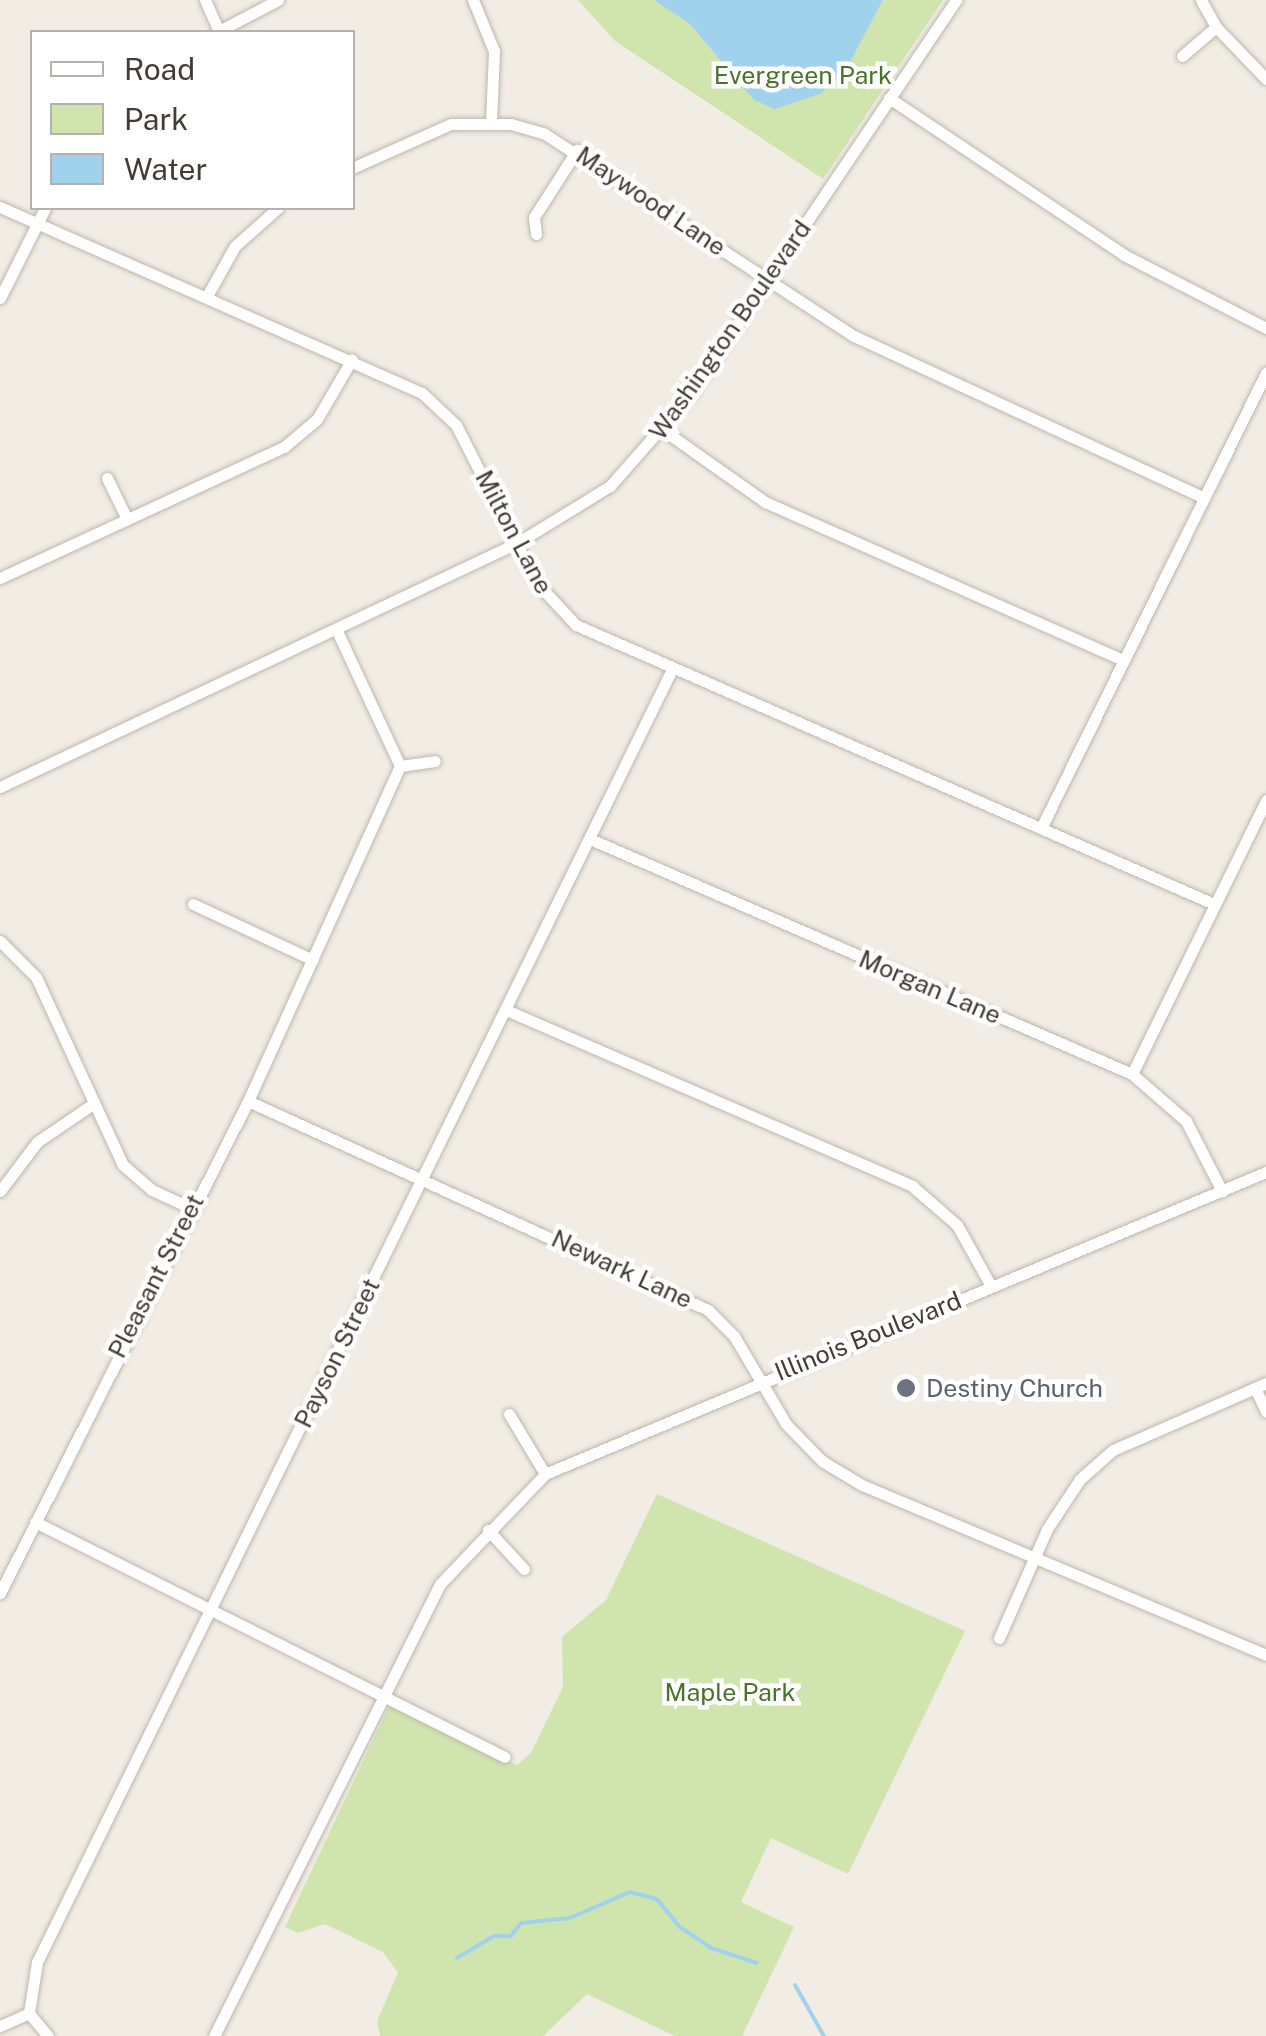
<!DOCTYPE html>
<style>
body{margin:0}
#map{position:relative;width:1266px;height:2036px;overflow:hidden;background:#f1ece4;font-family:"Public Sans",sans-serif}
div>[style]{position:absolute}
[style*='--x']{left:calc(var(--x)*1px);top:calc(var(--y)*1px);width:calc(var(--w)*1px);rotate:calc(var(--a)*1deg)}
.green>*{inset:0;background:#cfe5ad}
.water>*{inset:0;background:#a1d2ed}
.stream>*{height:4px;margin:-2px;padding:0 2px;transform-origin:2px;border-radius:2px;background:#a1d2ed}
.roads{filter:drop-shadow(0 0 2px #bfb6aa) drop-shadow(0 0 2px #bfb6aa)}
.street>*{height:11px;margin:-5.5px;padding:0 5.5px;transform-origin:5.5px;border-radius:5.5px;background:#fff}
.dots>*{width:28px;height:28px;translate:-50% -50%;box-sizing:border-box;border:5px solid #fff;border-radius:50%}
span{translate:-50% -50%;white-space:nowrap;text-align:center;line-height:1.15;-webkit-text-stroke:9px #fff;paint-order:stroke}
.park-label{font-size:25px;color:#49722a}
.street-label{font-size:25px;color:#433c34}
.worship-label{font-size:25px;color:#5b616d}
.left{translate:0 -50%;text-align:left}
.legend{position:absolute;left:30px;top:30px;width:325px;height:180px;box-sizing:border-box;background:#fff;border:2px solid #b4b1ae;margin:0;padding:12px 18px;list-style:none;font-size:30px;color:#433c34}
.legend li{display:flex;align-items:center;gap:20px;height:50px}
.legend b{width:50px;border:2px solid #b4b1ae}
</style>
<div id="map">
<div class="green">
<i style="clip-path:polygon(578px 0,943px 0,823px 179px,615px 41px)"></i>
<i style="clip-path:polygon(657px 1494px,965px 1631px,848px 1874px,771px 1838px,741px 1902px,794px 1927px,742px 2036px,675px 2036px,587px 1994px,543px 2036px,380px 2036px,377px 2021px,398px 1973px,383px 1952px,325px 1924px,298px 1933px,285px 1927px,391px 1702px,517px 1765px,531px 1753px,563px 1687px,562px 1637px,606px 1600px)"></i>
</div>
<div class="water">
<i style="clip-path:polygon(654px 0,883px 0,845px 71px,820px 94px,775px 109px,754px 100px,690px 24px)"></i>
</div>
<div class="stream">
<i style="--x:457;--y:1958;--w:43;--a:-30.7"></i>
<i style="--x:494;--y:1936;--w:17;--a:0"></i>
<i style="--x:511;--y:1936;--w:16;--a:-52"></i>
<i style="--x:521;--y:1923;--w:49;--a:-5.8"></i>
<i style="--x:570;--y:1918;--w:65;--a:-23.4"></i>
<i style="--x:630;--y:1892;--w:28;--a:15"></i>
<i style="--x:657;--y:1899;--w:36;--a:51"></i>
<i style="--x:680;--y:1927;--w:37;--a:34"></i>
<i style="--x:711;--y:1948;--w:48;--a:18.1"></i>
<i style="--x:795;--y:1985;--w:59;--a:60.4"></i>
</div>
<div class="roads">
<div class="street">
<i style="--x:205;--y:0;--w:35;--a:66"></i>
<i style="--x:473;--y:0;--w:55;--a:67.6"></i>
<i style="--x:494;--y:51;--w:71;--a:92.4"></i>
<i style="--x:1201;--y:0;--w:31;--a:61"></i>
<i style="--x:1216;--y:27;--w:72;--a:46.1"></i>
<i style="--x:217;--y:32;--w:69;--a:-27.7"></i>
<i style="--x:1182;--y:56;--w:45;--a:-40.5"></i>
<i style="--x:889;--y:98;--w:283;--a:33.7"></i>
<i style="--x:1124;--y:255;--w:160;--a:27.2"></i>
<i style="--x:352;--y:168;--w:108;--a:-24"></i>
<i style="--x:451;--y:124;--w:60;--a:0"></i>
<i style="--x:511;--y:124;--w:35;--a:16"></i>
<i style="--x:545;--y:134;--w:369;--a:33.2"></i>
<i style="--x:854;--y:336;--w:386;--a:24.8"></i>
<i style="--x:0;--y:207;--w:461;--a:23.8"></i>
<i style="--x:422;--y:393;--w:47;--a:43.3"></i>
<i style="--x:456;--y:425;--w:176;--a:63"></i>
<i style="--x:536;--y:582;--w:59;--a:47.1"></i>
<i style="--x:576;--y:625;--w:696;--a:23.62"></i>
<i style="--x:536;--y:234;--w:17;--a:-97"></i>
<i style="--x:534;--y:217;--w:80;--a:-57.3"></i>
<i style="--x:207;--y:296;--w:57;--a:-60.8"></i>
<i style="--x:235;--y:246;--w:57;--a:-41.5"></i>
<i style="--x:0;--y:298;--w:101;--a:-63.4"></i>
<i style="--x:663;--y:430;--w:125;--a:35.2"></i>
<i style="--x:765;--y:502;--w:392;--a:23.8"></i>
<i style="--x:107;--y:478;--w:46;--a:64"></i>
<i style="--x:0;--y:578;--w:313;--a:-24.8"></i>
<i style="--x:284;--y:447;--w:43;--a:-40.3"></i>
<i style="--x:317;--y:419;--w:69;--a:-59.7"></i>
<i style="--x:400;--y:766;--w:35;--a:-8"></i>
<i style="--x:0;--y:787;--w:572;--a:-25.27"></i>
<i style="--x:517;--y:543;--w:109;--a:-31.5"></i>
<i style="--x:610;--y:486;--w:120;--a:-48.7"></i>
<i style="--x:689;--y:396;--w:478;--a:-56"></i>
<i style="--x:1041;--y:828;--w:508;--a:-63.69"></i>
<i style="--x:590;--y:839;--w:591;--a:23.44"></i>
<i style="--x:1132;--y:1074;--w:72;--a:41"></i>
<i style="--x:1186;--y:1121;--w:79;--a:62.8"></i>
<i style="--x:193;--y:904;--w:132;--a:25"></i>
<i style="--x:0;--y:941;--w:51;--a:45"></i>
<i style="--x:36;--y:977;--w:207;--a:65.2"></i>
<i style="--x:123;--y:1165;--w:38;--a:41"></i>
<i style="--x:152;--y:1190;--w:41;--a:24.7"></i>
<i style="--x:506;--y:1010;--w:443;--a:23.4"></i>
<i style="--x:912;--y:1186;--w:60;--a:40.9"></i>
<i style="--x:957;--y:1225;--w:70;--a:60.9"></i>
<i style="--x:1132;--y:1074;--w:305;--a:-63.9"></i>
<i style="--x:248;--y:1101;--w:505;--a:24.43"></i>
<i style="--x:708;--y:1310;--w:37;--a:45"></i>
<i style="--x:734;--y:1336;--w:102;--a:59.4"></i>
<i style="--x:786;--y:1424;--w:52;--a:45.8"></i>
<i style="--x:822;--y:1461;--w:47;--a:31"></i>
<i style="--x:862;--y:1485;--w:438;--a:22.8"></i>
<i style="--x:0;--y:1191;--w:61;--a:-52.9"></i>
<i style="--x:37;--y:1142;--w:68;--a:-34.2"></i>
<i style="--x:1255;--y:1388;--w:26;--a:65"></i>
<i style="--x:509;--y:1414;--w:70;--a:59"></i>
<i style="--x:35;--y:1522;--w:525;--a:26.57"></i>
<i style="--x:488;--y:1530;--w:53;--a:47.3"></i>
<i style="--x:0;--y:1593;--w:551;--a:-63.25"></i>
<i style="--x:248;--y:1101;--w:368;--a:-65.6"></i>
<i style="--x:400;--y:766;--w:149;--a:-115"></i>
<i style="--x:999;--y:1638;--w:119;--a:-66.2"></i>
<i style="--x:1047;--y:1529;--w:60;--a:-56.6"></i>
<i style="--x:1080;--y:1479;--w:44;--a:-41.3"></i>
<i style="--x:1113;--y:1450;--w:167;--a:-23.6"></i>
<i style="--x:0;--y:2026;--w:32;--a:-24"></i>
<i style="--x:48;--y:2036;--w:30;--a:-130"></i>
<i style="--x:29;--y:2013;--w:52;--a:-81.1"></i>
<i style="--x:37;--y:1962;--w:1441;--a:-63.84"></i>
<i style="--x:214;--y:2036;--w:505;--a:-63.43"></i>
<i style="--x:440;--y:1584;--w:152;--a:-46.3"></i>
<i style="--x:545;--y:1474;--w:782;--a:-22.73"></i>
</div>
</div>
<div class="dots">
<i style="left:906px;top:1388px;background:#6b7280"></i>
</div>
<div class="park-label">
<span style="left:803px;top:75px">Evergreen Park</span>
<span style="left:730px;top:1692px">Maple Park</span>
</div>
<div class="street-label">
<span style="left:651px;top:201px;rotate:34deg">Maywood Lane</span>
<span style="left:730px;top:330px;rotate:-55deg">Washington Boulevard</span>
<span style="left:514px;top:532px;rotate:62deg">Milton Lane</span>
<span style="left:930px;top:987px;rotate:23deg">Morgan Lane</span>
<span style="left:622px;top:1269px;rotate:25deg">Newark Lane</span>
<span style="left:156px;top:1276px;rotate:-63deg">Pleasant Street</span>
<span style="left:868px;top:1336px;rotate:-22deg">Illinois Boulevard</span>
<span style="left:337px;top:1353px;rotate:-64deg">Payson Street</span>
</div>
<div class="worship-label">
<span class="left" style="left:926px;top:1388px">Destiny Church</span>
</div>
<ul class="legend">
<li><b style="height:12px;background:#fff"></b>Road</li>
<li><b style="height:28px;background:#cfe5ad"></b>Park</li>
<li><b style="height:28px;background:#a1d2ed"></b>Water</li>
</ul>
</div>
